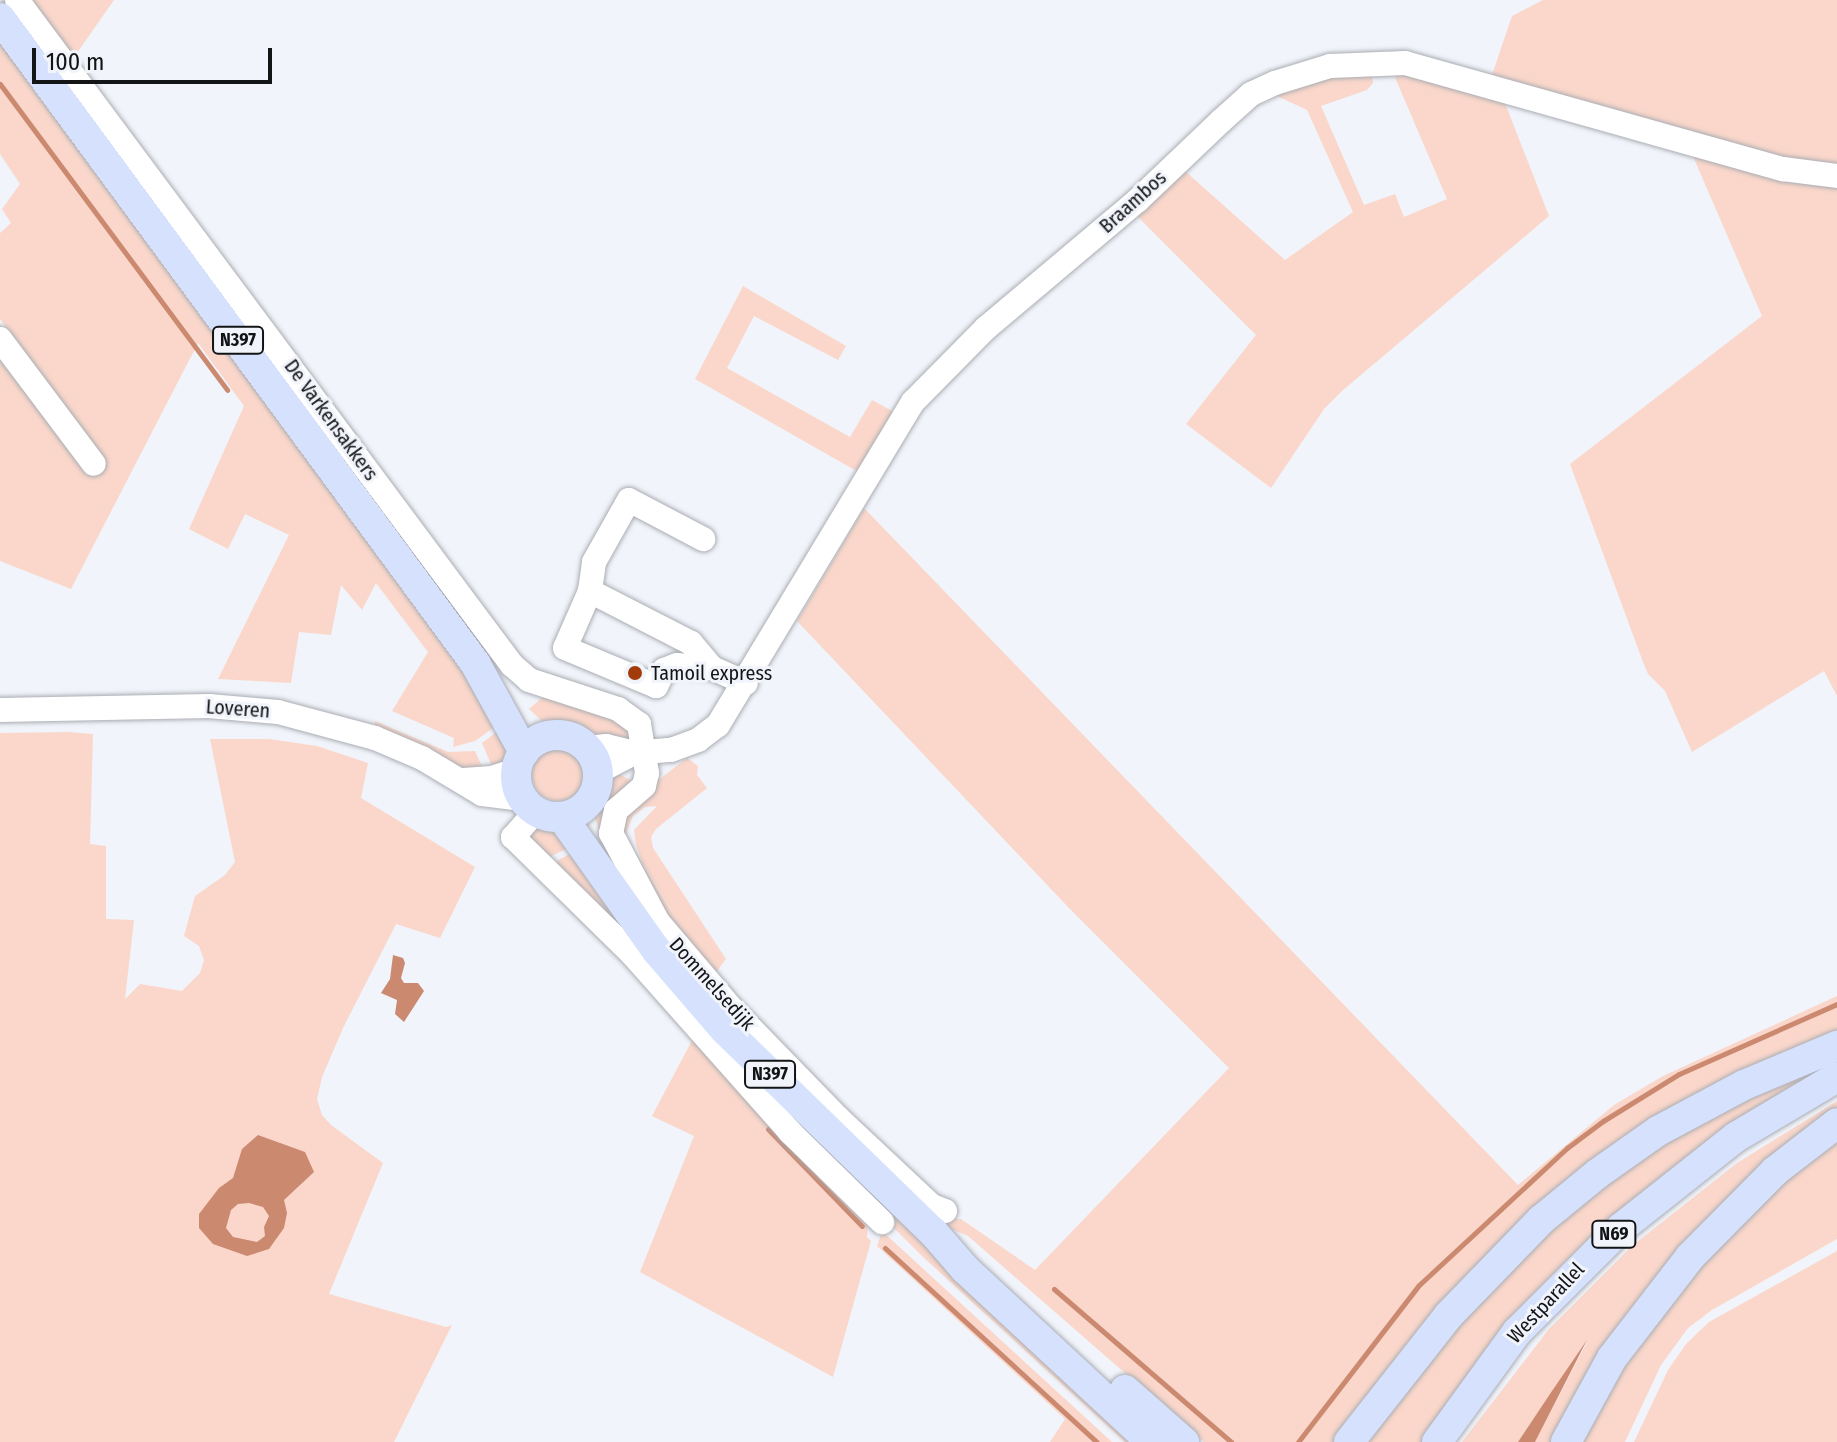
<!DOCTYPE html>
<style>
body{margin:0}
#map{position:relative;width:1837px;height:1442px;overflow:hidden;background:#f1f4fa;font-family:"Fira Sans Condensed",sans-serif}
div>[style]{position:absolute}
[style*='--x']{left:calc(var(--x)*1px);top:calc(var(--y)*1px);width:calc(var(--w)*1px);rotate:calc(var(--a)*1deg)}
.green>*{inset:0;background:#fad7ca}
.round{border-radius:50%}
.water>*{inset:0;background:#cb8970}
.stream>*{height:5px;margin:-2.5px;padding:0 2.5px;transform-origin:2.5px;border-radius:2.5px;background:#cb8970}
.roads{filter:drop-shadow(0 0 2px #aaadb3) drop-shadow(0 0 2px #aaadb3)}
.minor>*{height:24px;margin:-12px;padding:0 12px;transform-origin:12px;border-radius:12px;background:#fff}
.major>*{height:30px;margin:-15px;padding:0 15px;transform-origin:15px;border-radius:15px;background:#d6e2fd}
.major>.ring{margin:-15px;padding:0;box-sizing:content-box;background:none;border:30px solid #d6e2fd;border-radius:50%}
.dots>*{width:22px;height:22px;translate:-50% -50%;box-sizing:border-box;border:4px solid #f1f4fa;border-radius:50%}
span{translate:-50% -50%;white-space:nowrap;text-align:center;line-height:1.15;-webkit-text-stroke:6px #f1f4fa;paint-order:stroke}
.shield-label span{padding:2px 6px;background:#f1f4fa;border:2px solid;border-radius:6px;-webkit-text-stroke-width:0}
.shield-label{font-size:18px;color:#131416;font-weight:700}
.street-label{font-size:20px;color:#131416}
.poi-label{font-size:20px;color:#131416}
.left{translate:0 -50%;text-align:left}
.scale{position:absolute;left:32px;top:48px;width:240px;height:36px;box-sizing:border-box;border:4px solid #131416;border-top:0;padding-left:10px;font-size:24px;line-height:28px;white-space:nowrap;color:#131416;-webkit-text-stroke:6px #f1f4fa;paint-order:stroke}
</style>
<div id="map">
<div class="green">
<i style="clip-path:polygon(25px 0,114px 0,72px 60px)"></i>
<i style="clip-path:polygon(1543px 0,1837px 0,1837px 167px,1774px 156px,1492px 75px,1512px 16px)"></i>
<i style="clip-path:polygon(0 36px,503px 721px,475px 741px,453px 747px,454px 738px,392px 711px,428px 652px,376px 583px,362px 610px,341px 585px,331px 635px,299px 632px,291px 683px,218px 679px,289px 535px,245px 514px,228px 549px,189px 529px,244px 406px,198px 343px,71px 589px,0 561px,0 350px,104px 465px,0 319px,0 233px,11px 223px,2px 209px,20px 184px,0 154px)"></i>
<i style="clip-path:polygon(1372px 75px,1373px 83px,1367px 90px,1321px 106px,1364px 205px,1395px 194px,1404px 217px,1447px 199px,1394px 75px,1426px 77px,1503px 98px,1549px 216px,1342px 391px,1324px 409px,1271px 488px,1186px 424px,1256px 335px,1136px 215px,1185px 171px,1285px 260px,1353px 212px,1307px 110px,1275px 95px,1325px 79px)"></i>
<i style="clip-path:polygon(1692px 154px,1837px 187px,1837px 696px,1824px 671px,1692px 752px,1665px 691px,1648px 674px,1643px 662px,1570px 464px,1762px 316px)"></i>
<i style="clip-path:polygon(743px 286px,846px 346px,838px 360px,754px 316px,727px 368px,850px 437px,872px 400px,896px 413px,860px 473px,695px 379px)"></i>
<i style="clip-path:polygon(864px 508px,1518px 1185px,1614px 1105px,1663px 1076px,1837px 996px,1837px 1041px,1623px 1150px,1335px 1442px,1204px 1442px,968px 1236px,944px 1226px,705px 993px,638px 893px,940px 1218px,961px 1219px,1035px 1270px,1229px 1068px,1068px 907px,797px 621px)"></i>
<i style="clip-path:polygon(550px 691px,625px 716px,634px 736px,628px 740px,594px 740px,569px 728px,543px 722px,529px 709px)"></i>
<i style="clip-path:polygon(375px 721px,448px 752px,475px 751px,485px 773px,467px 770px,375px 729px)"></i>
<i style="clip-path:polygon(506px 725px,511px 757px,494px 771px,482px 743px)"></i>
<i style="clip-path:polygon(69px 732px,93px 734px,90px 844px,106px 846px,106px 919px,134px 920px,125px 999px,140px 984px,182px 991px,200px 973px,204px 960px,199px 946px,184px 936px,195px 896px,225px 875px,235px 862px,210px 739px,269px 739px,317px 746px,368px 763px,361px 798px,475px 867px,440px 938px,396px 924px,343px 1028px,322px 1077px,317px 1099px,322px 1115px,331px 1125px,383px 1163px,329px 1294px,446px 1327px,452px 1325px,394px 1442px,0 1442px,0 733px)"></i>
<i class="round" style="left:532px;top:749px;width:52px;height:52px"></i>
<i style="clip-path:polygon(evenodd,687px 758px,698px 766px,697px 775px,707px 788px,656px 829px,651px 837px,653px 848px,726px 959px,714px 975px,694px 960px,617px 839px,621px 809px,687px 758px,657px 806px,634px 830px,636px 845px,642px 862px,696px 950px,625px 836px,633px 816px,645px 807px,657px 806px)"></i>
<i style="clip-path:polygon(619px 774px,630px 780px,631px 785px,601px 834px,595px 818px,596px 808px,609px 779px)"></i>
<i style="clip-path:polygon(542px 822px,550px 824px,575px 845px,547px 858px,530px 839px,530px 833px)"></i>
<i style="clip-path:polygon(578px 850px,1144px 1442px,1125px 1442px,923px 1257px,795px 1129px,556px 868px,558px 860px)"></i>
<i style="clip-path:polygon(696px 1033px,868px 1218px,867px 1237px,871px 1241px,833px 1377px,640px 1272px,694px 1136px,652px 1116px)"></i>
<i style="clip-path:polygon(1806px 1063px,1837px 1072px,1714px 1146px,1431px 1442px,1358px 1442px,1448px 1326px,1592px 1184px)"></i>
<i style="clip-path:polygon(1837px 1101px,1837px 1117px,1792px 1151px,1561px 1442px,1535px 1442px,1588px 1340px,1518px 1442px,1462px 1442px,1549px 1329px,1632px 1246px,1737px 1163px)"></i>
<i style="clip-path:polygon(1837px 1129px,1837px 1239px,1712px 1310px,1688px 1328px,1661px 1365px,1625px 1442px,1571px 1442px,1633px 1336px)"></i>
<i style="clip-path:polygon(882px 1231px,1112px 1442px,1050px 1442px,1065px 1419px,877px 1246px)"></i>
<i style="clip-path:polygon(1837px 1251px,1837px 1442px,1634px 1442px,1668px 1370px,1686px 1344px,1709px 1322px)"></i>
</div>
<div class="water">
<i style="clip-path:polygon(393px 955px,403px 958px,405px 963px,401px 978px,404px 983px,418px 983px,424px 991px,404px 1022px,395px 1014px,397px 1000px,381px 993px,390px 979px)"></i>
<i style="clip-path:polygon(evenodd,258px 1135px,305px 1152px,314px 1172px,284px 1200px,287px 1213px,284px 1228px,269px 1249px,247px 1256px,213px 1244px,199px 1228px,199px 1214px,219px 1188px,233px 1178px,242px 1149px,258px 1135px,249px 1203px,263px 1207px,269px 1216px,264px 1227px,265px 1236px,257px 1242px,233px 1237px,226px 1228px,231px 1210px,238px 1204px,249px 1203px)"></i>
<i style="clip-path:polygon(1587px 1340px,1535px 1442px,1518px 1442px,1552px 1391px)"></i>
</div>
<div class="stream">
<i style="--x:0;--y:84;--w:381;--a:53.4"></i>
<i style="--x:768;--y:1129;--w:135;--a:45.9"></i>
<i style="--x:885;--y:1248;--w:287;--a:42.5"></i>
<i style="--x:1054;--y:1289;--w:234;--a:40.8"></i>
<i style="--x:1298;--y:1442;--w:198;--a:-52.4"></i>
<i style="--x:1419;--y:1285;--w:202;--a:-42.8"></i>
<i style="--x:1567;--y:1148;--w:45;--a:-36.9"></i>
<i style="--x:1603;--y:1121;--w:89;--a:-31.7"></i>
<i style="--x:1679;--y:1074;--w:173;--a:-23.9"></i>
</div>
<div class="roads">
<div class="minor">
<i style="--x:17;--y:0;--w:829;--a:53.34"></i>
<i style="--x:512;--y:665;--w:23;--a:41"></i>
<i style="--x:529;--y:680;--w:94;--a:18"></i>
<i style="--x:618;--y:709;--w:26;--a:36"></i>
<i style="--x:639;--y:724;--w:50;--a:80.7"></i>
<i style="--x:647;--y:773;--w:13;--a:103"></i>
<i style="--x:644;--y:786;--w:37;--a:139"></i>
<i style="--x:616;--y:810;--w:24;--a:102"></i>
<i style="--x:611;--y:833;--w:101;--a:62.2"></i>
<i style="--x:658;--y:922;--w:116;--a:49.6"></i>
<i style="--x:733;--y:1010;--w:151;--a:45.8"></i>
<i style="--x:838;--y:1118;--w:129;--a:43.1"></i>
<i style="--x:932;--y:1206;--w:14;--a:21"></i>
<i style="--x:0;--y:339;--w:156;--a:53.1"></i>
<i style="--x:590;--y:591;--w:29;--a:-82"></i>
<i style="--x:594;--y:562;--w:71;--a:-60.6"></i>
<i style="--x:629;--y:500;--w:84;--a:27.8"></i>
<i style="--x:712;--y:668;--w:33;--a:-130"></i>
<i style="--x:691;--y:643;--w:114;--a:-152.8"></i>
<i style="--x:590;--y:591;--w:62;--a:113.7"></i>
<i style="--x:565;--y:648;--w:99;--a:22.7"></i>
<i style="--x:656;--y:686;--w:18;--a:-63"></i>
<i style="--x:664;--y:670;--w:14;--a:-21"></i>
<i style="--x:677;--y:665;--w:35;--a:5"></i>
<i style="--x:712;--y:668;--w:37;--a:24"></i>
<i style="--x:0;--y:710;--w:209;--a:-1.1"></i>
<i style="--x:209;--y:706;--w:69;--a:5"></i>
<i style="--x:278;--y:712;--w:100;--a:15"></i>
<i style="--x:375;--y:738;--w:51;--a:23.1"></i>
<i style="--x:422;--y:758;--w:70;--a:31"></i>
<i style="--x:482;--y:794;--w:41;--a:7"></i>
<i style="--x:587;--y:748;--w:19;--a:-6"></i>
<i style="--x:606;--y:746;--w:29;--a:14"></i>
<i style="--x:634;--y:753;--w:37;--a:-5"></i>
<i style="--x:671;--y:750;--w:29;--a:-20"></i>
<i style="--x:698;--y:740;--w:25;--a:-37"></i>
<i style="--x:718;--y:725;--w:377;--a:-58.9"></i>
<i style="--x:913;--y:402;--w:104;--a:-45.4"></i>
<i style="--x:986;--y:328;--w:197;--a:-40.1"></i>
<i style="--x:1137;--y:201;--w:116;--a:-43.6"></i>
<i style="--x:1221;--y:121;--w:40;--a:-42"></i>
<i style="--x:1251;--y:94;--w:26;--a:-25"></i>
<i style="--x:1275;--y:83;--w:58;--a:-17.2"></i>
<i style="--x:1330;--y:66;--w:75;--a:-2.3"></i>
<i style="--x:1405;--y:63;--w:393;--a:15.7"></i>
<i style="--x:1783;--y:169;--w:54;--a:7.4"></i>
<i style="--x:598;--y:772;--w:41;--a:-27.8"></i>
<i style="--x:463;--y:780;--w:29;--a:-4"></i>
<i style="--x:492;--y:778;--w:26;--a:-18"></i>
<i style="--x:536;--y:811;--w:35;--a:131"></i>
<i style="--x:513;--y:837;--w:168;--a:44.5"></i>
<i style="--x:633;--y:955;--w:237;--a:48.4"></i>
<i style="--x:790;--y:1132;--w:129;--a:44.4"></i>
</div>
<div class="major">
<i style="--x:0;--y:18;--w:801;--a:53.63"></i>
<i style="--x:475;--y:663;--w:102;--a:61.2"></i>
<i class="ring" style="left:516px;top:735px;width:52px;height:52px"></i>
<i style="--x:562;--y:817;--w:164;--a:54.7"></i>
<i style="--x:657;--y:951;--w:104;--a:49.3"></i>
<i style="--x:725;--y:1030;--w:290;--a:44.2"></i>
<i style="--x:933;--y:1232;--w:49;--a:49.1"></i>
<i style="--x:965;--y:1269;--w:254;--a:42.9"></i>
<i style="--x:1125;--y:1390;--w:79;--a:41.4"></i>
<i style="--x:1349;--y:1442;--w:160;--a:-51.8"></i>
<i style="--x:1448;--y:1316;--w:134;--a:-45.9"></i>
<i style="--x:1541;--y:1220;--w:72;--a:-39.4"></i>
<i style="--x:1597;--y:1174;--w:75;--a:-35.2"></i>
<i style="--x:1658;--y:1131;--w:98;--a:-28.1"></i>
<i style="--x:1744;--y:1085;--w:101;--a:-22.8"></i>
<i style="--x:1437;--y:1442;--w:136;--a:-54"></i>
<i style="--x:1517;--y:1332;--w:147;--a:-45"></i>
<i style="--x:1621;--y:1228;--w:147;--a:-38.4"></i>
<i style="--x:1736;--y:1137;--w:117;--a:-30.7"></i>
<i style="--x:1566;--y:1442;--w:96;--a:-61.3"></i>
<i style="--x:1612;--y:1358;--w:128;--a:-52.3"></i>
<i style="--x:1690;--y:1257;--w:121;--a:-45.3"></i>
<i style="--x:1775;--y:1171;--w:78;--a:-37.7"></i>
</div>
</div>
<div class="dots">
<i style="left:635px;top:673px;background:#a23d0b"></i>
</div>
<div class="shield-label">
<span style="left:238px;top:340px">N397</span>
<span style="left:770px;top:1074px">N397</span>
<span style="left:1614px;top:1234px">N69</span>
</div>
<div class="street-label">
<span style="left:1133px;top:202px;rotate:-42deg">Braambos</span>
<span style="left:331px;top:420px;rotate:54deg">De Varkensakkers</span>
<span style="left:238px;top:709px;rotate:4deg">Loveren</span>
<span style="left:712px;top:984px;rotate:48deg">Dommelsedijk</span>
<span style="left:1546px;top:1303px;rotate:-47deg">Westparallel</span>
</div>
<div class="poi-label">
<span class="left" style="left:651px;top:673px">Tamoil express</span>
</div>
<div class="scale">100 m</div>
</div>
